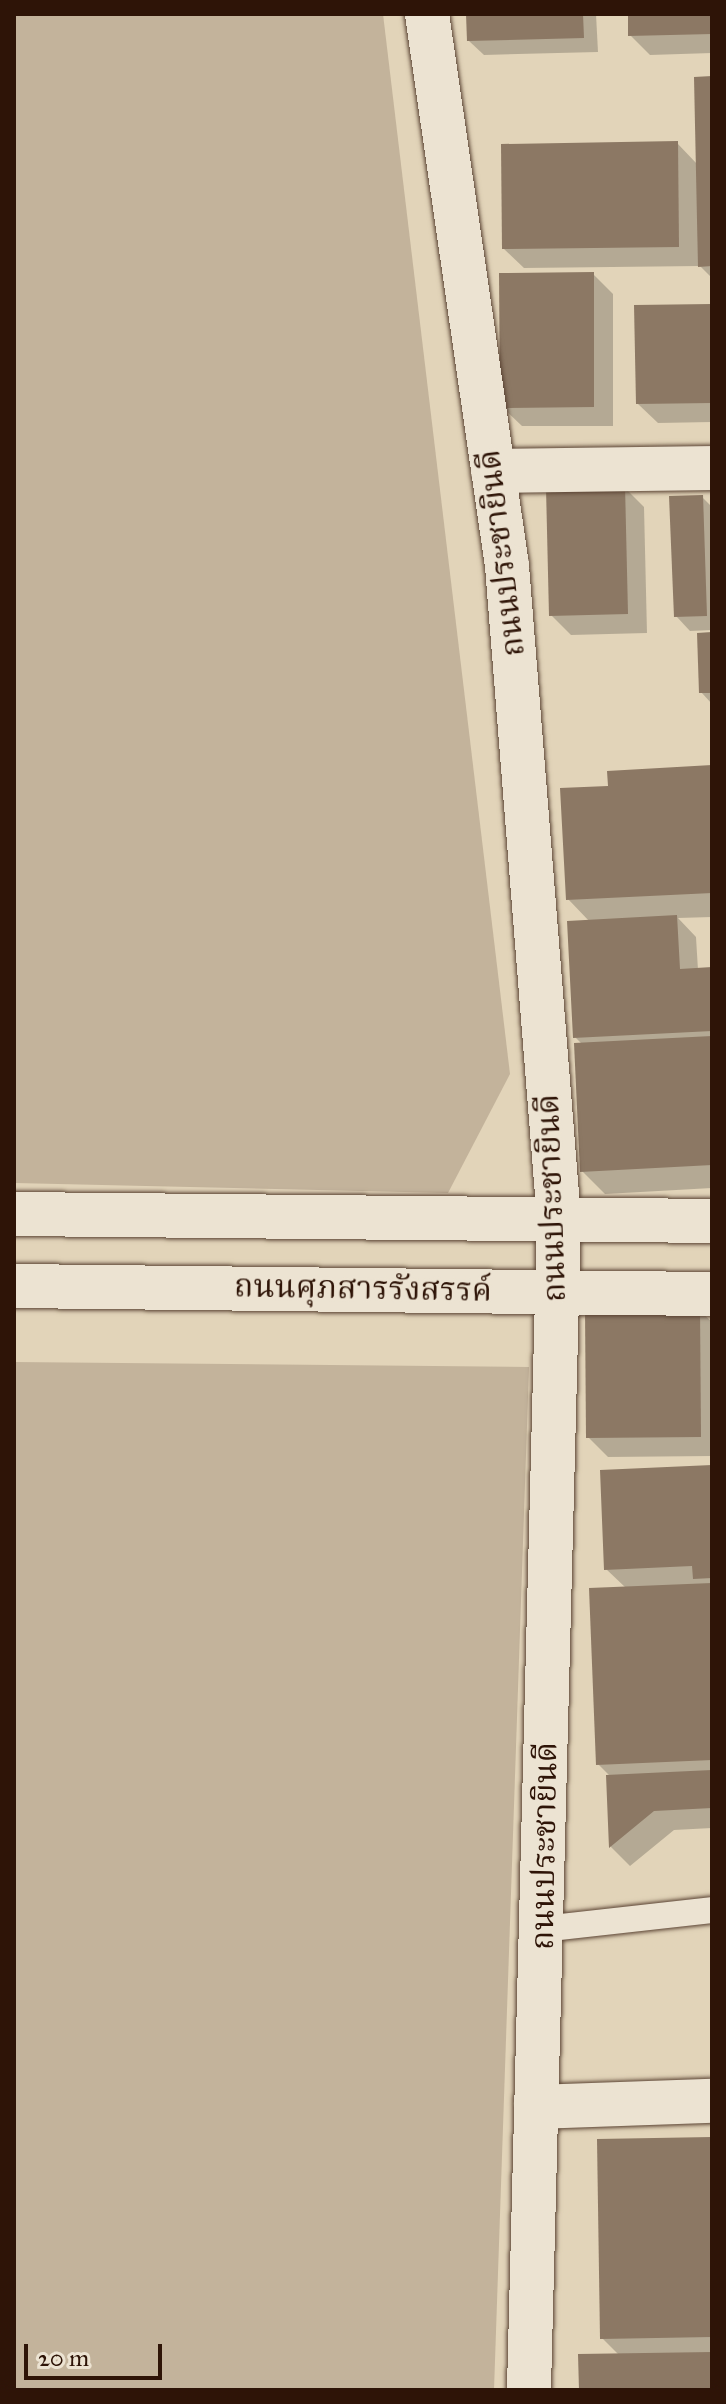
<!DOCTYPE html>
<meta charset="utf-8">
<style>
body{margin:0}
#map{position:relative;width:726px;height:2404px;overflow:hidden;background:#e2d4b9;font-family:"IM FELL Great Primer","Noto Serif Thai",serif}
div>[style]{position:absolute}
[style*='--x']{left:calc(var(--x)*1px);top:calc(var(--y)*1px);width:calc(var(--w)*1px);rotate:calc(var(--a)*1deg)}
.green>*{inset:0;background:#c3b39b}
.shadow>*{inset:0;background:#0003}
.building>*{inset:0;background:#8c7864}
.roads{filter:drop-shadow(0 0 2px #5b4434) drop-shadow(0 0 2px #5b4434)}
.service>*{height:26px;margin:-13px;padding:0 13px;transform-origin:13px;border-radius:13px;background:#ece3d2}
.minor>*{height:44px;margin:-22px;padding:0 22px;transform-origin:22px;border-radius:22px;background:#ece3d2}
.tertiary>*{height:44px;margin:-22px;padding:0 22px;transform-origin:22px;border-radius:22px;background:#ece3d2}
span{translate:-50% -50%;white-space:nowrap;text-align:center;line-height:1.15;-webkit-text-stroke:6px #ece3d2;paint-order:stroke}
.street-label{font-size:32px;color:#2e1407}
.frame{position:absolute;inset:0;border:16px solid #2e1407;pointer-events:none}
.scale{position:absolute;left:24px;top:2344px;width:138px;height:36px;box-sizing:border-box;border:4px solid #2e1407;border-top:0;padding-left:10px;font-size:24px;line-height:28px;white-space:nowrap;color:#2e1407;-webkit-text-stroke:6px #ece3d2;paint-order:stroke}
</style>
<div id="map">
<div class="green">
<i style="clip-path:polygon(14px 14px,383px 14px,510px 1074px,448px 1193px,14px 1183px)"></i>
<i style="clip-path:polygon(14px 1362px,529px 1367px,494px 2390px,14px 2390px)"></i>
</div>
<div class="shadow">
<i style="clip-path:polygon(468px 14px,596px 14px,598px 52px,484px 55px,469px 41px)"></i>
<i style="clip-path:polygon(630px 14px,712px 14px,712px 53px,650px 55px,630px 35px)"></i>
<i style="clip-path:polygon(712px 78px,712px 278px,700px 266px,524px 268px,504px 249px,677px 143px,698px 165px)"></i>
<i style="clip-path:polygon(593px 274px,613px 294px,613px 426px,522px 426px,502px 407px)"></i>
<i style="clip-path:polygon(712px 306px,712px 422px,658px 423px,638px 404px)"></i>
<i style="clip-path:polygon(624px 487px,644px 507px,647px 633px,571px 635px,551px 615px)"></i>
<i style="clip-path:polygon(702px 497px,712px 507px,712px 630px,690px 631px,676px 616px)"></i>
<i style="clip-path:polygon(712px 634px,712px 704px,701px 692px)"></i>
<i style="clip-path:polygon(712px 767px,712px 917px,678px 918px,696px 937px,698px 970px,712px 969px,712px 1188px,605px 1194px,582px 1171px,582px 1044px,575px 1037px,590px 922px,568px 899px,610px 788px)"></i>
<i style="clip-path:polygon(699px 1310px,712px 1322px,712px 1456px,608px 1457px,588px 1437px)"></i>
<i style="clip-path:polygon(712px 1467px,712px 1828px,674px 1830px,630px 1866px,611px 1847px,611px 1777px,598px 1764px,626px 1588px,606px 1569px)"></i>
<i style="clip-path:polygon(712px 2139px,712px 2390px,581px 2390px,620px 2356px,602px 2338px)"></i>
</div>
<div class="building">
<i style="clip-path:polygon(466px 14px,583px 14px,584px 38px,467px 41px)"></i>
<i style="clip-path:polygon(628px 14px,712px 14px,712px 34px,628px 36px)"></i>
<i style="clip-path:polygon(712px 76px,712px 266px,698px 267px,694px 77px)"></i>
<i style="clip-path:polygon(678px 141px,679px 247px,502px 249px,501px 144px)"></i>
<i style="clip-path:polygon(594px 272px,594px 407px,500px 408px,499px 273px)"></i>
<i style="clip-path:polygon(712px 304px,712px 403px,636px 404px,634px 305px)"></i>
<i style="clip-path:polygon(625px 485px,628px 614px,549px 616px,546px 488px)"></i>
<i style="clip-path:polygon(703px 495px,707px 616px,674px 617px,669px 496px)"></i>
<i style="clip-path:polygon(712px 632px,712px 693px,699px 693px,697px 633px)"></i>
<i style="clip-path:polygon(712px 765px,712px 893px,566px 900px,560px 788px,608px 786px,607px 771px)"></i>
<i style="clip-path:polygon(677px 915px,680px 969px,712px 967px,712px 1031px,573px 1038px,567px 921px)"></i>
<i style="clip-path:polygon(712px 1036px,712px 1165px,580px 1172px,574px 1043px)"></i>
<i style="clip-path:polygon(585px 1308px,700px 1308px,701px 1437px,586px 1438px)"></i>
<i style="clip-path:polygon(712px 1465px,712px 1578px,693px 1579px,692px 1566px,604px 1570px,600px 1470px)"></i>
<i style="clip-path:polygon(712px 1583px,712px 1760px,596px 1765px,589px 1588px)"></i>
<i style="clip-path:polygon(712px 1770px,712px 1808px,654px 1811px,609px 1848px,606px 1775px)"></i>
<i style="clip-path:polygon(712px 2137px,712px 2337px,600px 2339px,597px 2139px)"></i>
<i style="clip-path:polygon(712px 2352px,712px 2390px,579px 2390px,578px 2354px)"></i>
</div>
<div class="roads">
<div class="service">
<i style="--x:543;--y:1929;--w:170;--a:-6.4"></i>
</div>
<div class="minor">
<i style="--x:493;--y:471;--w:219;--a:-0.8"></i>
<i style="--x:536;--y:2107;--w:176;--a:-2"></i>
</div>
<div class="tertiary">
<i style="--x:427;--y:14;--w:558;--a:81.75"></i>
<i style="--x:507;--y:566;--w:655;--a:85.45"></i>
<i style="--x:559;--y:1219;--w:1171;--a:91.47"></i>
<i style="--x:14;--y:1214;--w:698;--a:0.57"></i>
<i style="--x:14;--y:1286;--w:698;--a:0.66"></i>
</div>
</div>
<div class="street-label">
<span style="left:502px;top:553px;rotate:-97deg">ถนนประชายินดี</span>
<span style="left:552px;top:1198px;rotate:-92deg">ถนนประชายินดี</span>
<span style="left:363px;top:1289px;rotate:1deg">ถนนศุภสารรังสรรค์</span>
<span style="left:545px;top:1846px;rotate:-89deg">ถนนประชายินดี</span>
</div>
<div class="frame"></div>
<div class="scale">20 m</div>
</div>
